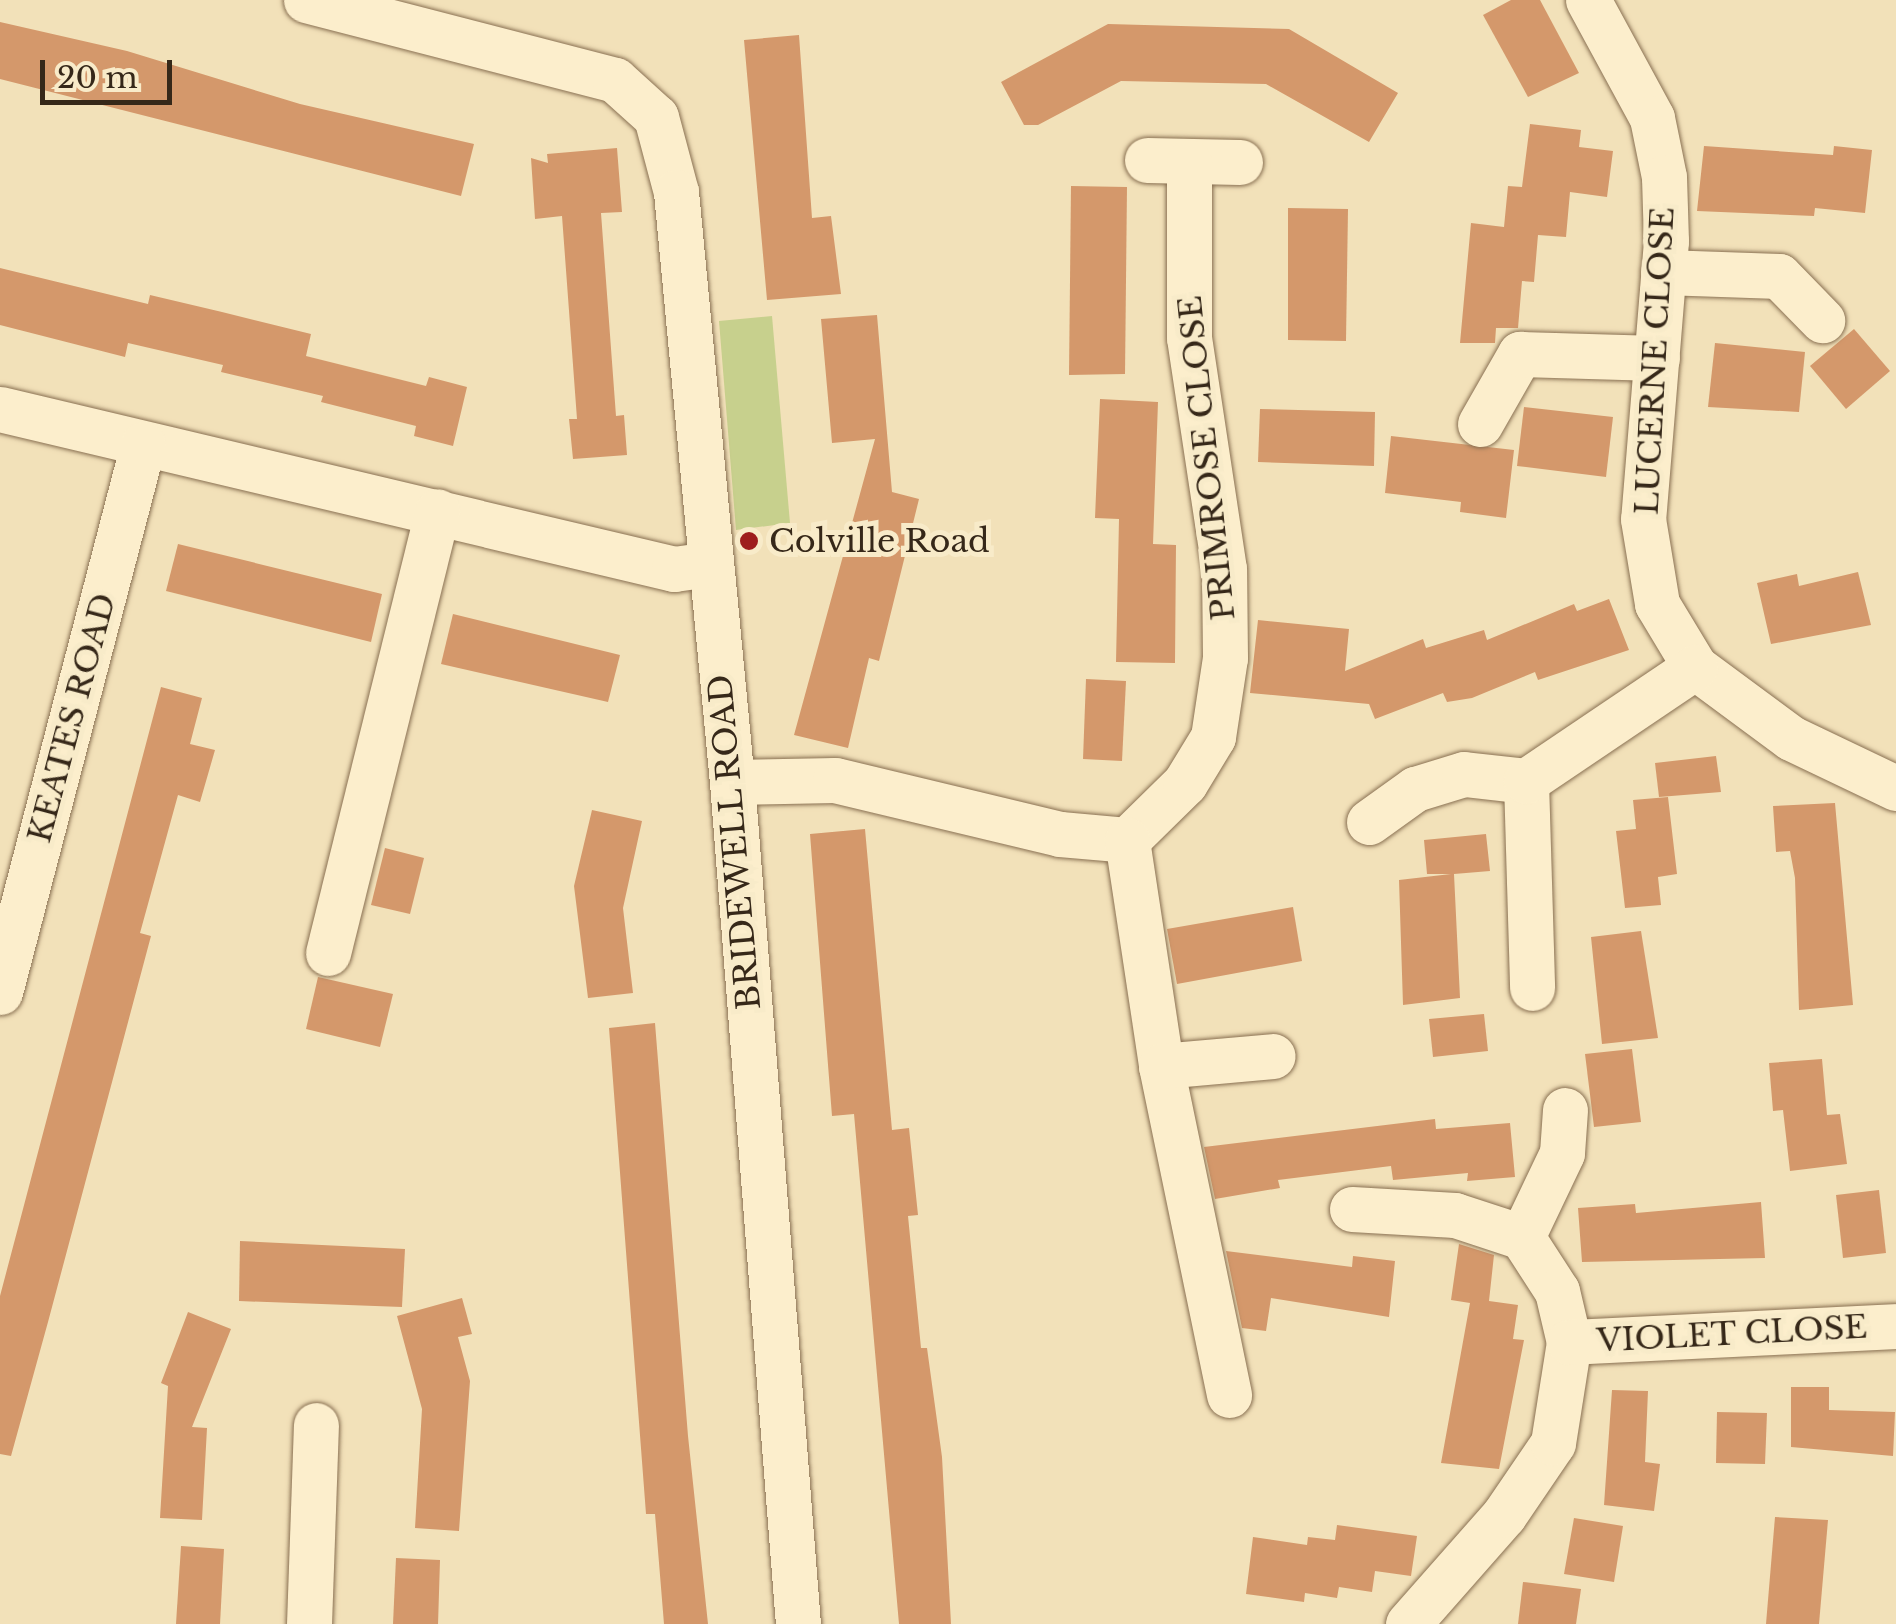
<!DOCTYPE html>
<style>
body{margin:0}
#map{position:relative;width:1896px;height:1624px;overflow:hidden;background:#f2e1b9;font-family:"Libre Baskerville",serif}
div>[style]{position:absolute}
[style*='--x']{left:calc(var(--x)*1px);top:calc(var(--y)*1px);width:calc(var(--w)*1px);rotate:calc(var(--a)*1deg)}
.green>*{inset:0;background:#c7d08d}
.building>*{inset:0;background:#d4986b}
.roads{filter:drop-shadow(0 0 2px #897052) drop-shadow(0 0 2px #897052)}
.minor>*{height:45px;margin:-22.5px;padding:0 22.5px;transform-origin:22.5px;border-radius:22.5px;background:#fceecc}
.dots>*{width:28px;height:28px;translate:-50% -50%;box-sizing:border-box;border:5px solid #f8ebc9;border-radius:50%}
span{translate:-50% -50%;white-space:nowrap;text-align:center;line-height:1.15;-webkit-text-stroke:10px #f8ebc9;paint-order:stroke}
.street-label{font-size:32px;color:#362819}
.poi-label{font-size:32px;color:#362819}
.left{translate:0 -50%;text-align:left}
.scale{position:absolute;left:40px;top:60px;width:132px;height:45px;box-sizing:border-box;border:5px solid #362819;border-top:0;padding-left:12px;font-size:30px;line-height:35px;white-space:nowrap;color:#362819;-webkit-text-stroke:8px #f8ebc9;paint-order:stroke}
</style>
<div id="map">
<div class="green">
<i style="clip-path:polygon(772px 316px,790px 523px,736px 530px,719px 321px)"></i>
</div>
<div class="building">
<i style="clip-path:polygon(1511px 0,1540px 0,1579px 73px,1528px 97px,1483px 15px)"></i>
<i style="clip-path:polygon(0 22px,127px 51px,300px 104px,474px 144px,461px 196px,0 79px)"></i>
<i style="clip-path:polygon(1108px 24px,1289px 29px,1398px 93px,1369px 142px,1266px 84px,1121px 81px,1038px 125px,1024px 125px,1001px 82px)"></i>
<i style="clip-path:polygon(799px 35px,812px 218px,831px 216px,841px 294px,767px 300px,744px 40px)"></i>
<i style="clip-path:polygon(1530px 124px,1581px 130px,1579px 147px,1613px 151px,1607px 197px,1570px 192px,1566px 237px,1538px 235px,1534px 282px,1522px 281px,1518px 328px,1496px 328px,1495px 343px,1460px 343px,1471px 223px,1504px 227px,1508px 186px,1522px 187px)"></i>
<i style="clip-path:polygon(1704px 146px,1833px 155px,1834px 146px,1872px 150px,1865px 213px,1815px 208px,1814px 216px,1697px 211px)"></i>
<i style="clip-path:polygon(617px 148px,622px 212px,601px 213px,616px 416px,624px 415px,627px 455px,573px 459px,569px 419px,577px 419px,562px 216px,535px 219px,531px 158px,548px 163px,547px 154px)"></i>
<i style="clip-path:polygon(1071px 186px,1127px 187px,1125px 374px,1069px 375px)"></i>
<i style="clip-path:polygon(1288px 208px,1348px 209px,1346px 341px,1288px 340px)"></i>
<i style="clip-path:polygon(0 268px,148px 304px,150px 295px,222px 312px,311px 334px,306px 356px,426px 386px,429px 377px,467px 387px,453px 446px,414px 436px,416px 426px,321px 402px,323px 396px,221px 372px,223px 365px,128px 343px,125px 357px,0 325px)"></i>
<i style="clip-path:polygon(877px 315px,892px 492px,919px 499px,879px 661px,869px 658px,848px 748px,794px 735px,875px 439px,832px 443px,821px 319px)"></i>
<i style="clip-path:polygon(1854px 329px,1890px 371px,1846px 409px,1810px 366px)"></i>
<i style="clip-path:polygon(1715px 343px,1805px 352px,1799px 412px,1708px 407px)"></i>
<i style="clip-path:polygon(1100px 399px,1158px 402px,1153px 544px,1176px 545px,1175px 663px,1116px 662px,1119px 519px,1095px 518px)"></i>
<i style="clip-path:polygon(1524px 407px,1613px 417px,1606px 477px,1517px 466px)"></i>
<i style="clip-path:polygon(1260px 409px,1375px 412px,1374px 466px,1258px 462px)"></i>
<i style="clip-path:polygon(1391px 436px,1514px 450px,1506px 518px,1460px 512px,1461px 502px,1385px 493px)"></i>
<i style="clip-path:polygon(178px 544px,382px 594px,371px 642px,166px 591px)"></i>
<i style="clip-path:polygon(1858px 572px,1871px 625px,1771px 644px,1757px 583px,1797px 574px,1799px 586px)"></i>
<i style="clip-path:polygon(1609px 599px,1629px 650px,1538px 680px,1535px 672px,1472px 698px,1447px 702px,1443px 693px,1375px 719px,1369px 704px,1250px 693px,1258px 620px,1349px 629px,1345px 671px,1423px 639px,1426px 648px,1484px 630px,1487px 640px,1574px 604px,1577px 611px)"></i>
<i style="clip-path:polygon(453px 614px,620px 655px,608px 702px,441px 664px)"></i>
<i style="clip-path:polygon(1086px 679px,1126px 681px,1122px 761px,1083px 759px)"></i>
<i style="clip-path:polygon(161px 687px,202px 698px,190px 744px,215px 750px,200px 802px,178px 795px,140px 933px,151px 936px,48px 1322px,11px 1456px,0 1454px,0 1296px)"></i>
<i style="clip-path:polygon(1716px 756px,1721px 792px,1659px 797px,1655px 763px)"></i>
<i style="clip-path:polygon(1668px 797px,1677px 874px,1658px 877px,1661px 905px,1625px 908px,1616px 831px,1636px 829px,1633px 800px)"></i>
<i style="clip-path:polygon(1835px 803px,1853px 1005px,1799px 1010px,1795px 878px,1790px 851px,1776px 852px,1773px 806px)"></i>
<i style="clip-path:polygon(592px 810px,642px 821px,623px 908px,633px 993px,588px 998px,574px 886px)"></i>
<i style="clip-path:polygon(865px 829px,892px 1130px,909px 1128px,918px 1215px,908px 1216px,921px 1348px,927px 1348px,942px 1457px,951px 1624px,899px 1624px,854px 1114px,832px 1116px,810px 834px)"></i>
<i style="clip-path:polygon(1486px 834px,1490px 871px,1454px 874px,1460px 998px,1403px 1005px,1399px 880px,1451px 874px,1427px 874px,1424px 840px)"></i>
<i style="clip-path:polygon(385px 848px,424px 858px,410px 914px,371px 905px)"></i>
<i style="clip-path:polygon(1293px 907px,1302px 961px,1177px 984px,1167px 929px)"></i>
<i style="clip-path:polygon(1641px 931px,1658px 1038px,1602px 1044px,1591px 937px)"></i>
<i style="clip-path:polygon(318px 977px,393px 994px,380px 1047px,306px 1029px)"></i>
<i style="clip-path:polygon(1484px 1014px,1488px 1051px,1433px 1057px,1429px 1019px)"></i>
<i style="clip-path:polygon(655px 1023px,688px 1436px,708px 1624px,664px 1624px,655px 1514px,646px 1514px,609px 1028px)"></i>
<i style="clip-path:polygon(1632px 1049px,1641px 1122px,1594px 1127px,1585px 1054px)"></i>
<i style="clip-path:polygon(1822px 1059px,1827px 1115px,1840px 1114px,1847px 1164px,1790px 1171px,1783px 1110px,1773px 1111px,1769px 1063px)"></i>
<i style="clip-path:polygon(1435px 1119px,1436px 1129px,1510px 1123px,1515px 1177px,1467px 1181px,1468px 1173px,1393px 1180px,1391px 1166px,1278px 1180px,1280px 1188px,1215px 1199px,1204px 1147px)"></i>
<i style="clip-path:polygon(1879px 1190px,1886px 1253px,1843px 1258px,1836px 1195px)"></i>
<i style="clip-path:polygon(1761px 1202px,1765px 1258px,1582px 1262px,1578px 1208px,1635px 1204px,1636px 1213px)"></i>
<i style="clip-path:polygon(240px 1241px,405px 1249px,402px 1307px,239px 1301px)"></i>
<i style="clip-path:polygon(1459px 1244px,1494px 1255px,1489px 1301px,1518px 1305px,1513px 1339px,1524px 1340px,1499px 1469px,1441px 1463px,1470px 1303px,1451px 1300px)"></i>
<i style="clip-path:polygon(1226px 1251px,1352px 1267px,1353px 1256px,1395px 1261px,1389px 1317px,1271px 1298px,1266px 1331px,1242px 1328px)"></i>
<i style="clip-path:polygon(462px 1298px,472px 1334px,458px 1337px,470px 1381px,459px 1531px,415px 1528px,422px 1409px,397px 1316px)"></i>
<i style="clip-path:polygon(188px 1312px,231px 1329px,192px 1427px,207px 1428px,202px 1520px,160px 1518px,168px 1386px,161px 1383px)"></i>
<i style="clip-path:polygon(1791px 1387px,1829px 1387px,1829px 1410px,1895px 1412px,1893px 1456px,1791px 1447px)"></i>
<i style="clip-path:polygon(1612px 1390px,1648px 1391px,1645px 1462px,1660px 1464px,1654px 1511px,1604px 1505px)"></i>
<i style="clip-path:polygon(1717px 1412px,1767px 1413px,1765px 1464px,1716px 1463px)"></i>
<i style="clip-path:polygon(1775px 1517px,1828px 1520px,1819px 1624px,1766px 1624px)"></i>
<i style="clip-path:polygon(1574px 1518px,1623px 1526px,1614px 1582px,1564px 1574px)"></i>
<i style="clip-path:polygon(1337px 1525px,1417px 1536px,1411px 1576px,1375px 1571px,1372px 1592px,1339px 1587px,1337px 1598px,1305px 1593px,1304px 1602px,1246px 1594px,1253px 1537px,1307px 1545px,1308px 1537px,1335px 1540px)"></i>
<i style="clip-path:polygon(181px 1546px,224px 1549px,220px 1624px,176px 1624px)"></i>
<i style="clip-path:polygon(396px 1558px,440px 1560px,438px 1624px,393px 1624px)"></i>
<i style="clip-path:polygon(1523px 1582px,1581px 1589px,1576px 1624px,1518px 1624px)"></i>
</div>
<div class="roads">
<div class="minor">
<i style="--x:306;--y:0;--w:319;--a:14.5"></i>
<i style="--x:615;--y:80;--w:55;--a:42.1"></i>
<i style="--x:656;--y:117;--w:78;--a:75.1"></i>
<i style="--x:676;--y:192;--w:593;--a:84.58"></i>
<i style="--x:732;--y:782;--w:845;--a:85.52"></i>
<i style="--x:1588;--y:0;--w:134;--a:61.5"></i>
<i style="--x:1652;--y:118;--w:60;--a:78.5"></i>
<i style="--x:1664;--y:177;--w:64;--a:88.2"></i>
<i style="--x:1666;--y:241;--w:279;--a:94.7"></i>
<i style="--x:1643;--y:519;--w:86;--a:80.6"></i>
<i style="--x:1657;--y:604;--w:74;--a:58.9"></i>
<i style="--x:1695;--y:667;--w:119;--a:36.5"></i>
<i style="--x:1791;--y:738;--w:116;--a:25.5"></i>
<i style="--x:1147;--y:160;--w:93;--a:1.2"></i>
<i style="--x:1663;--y:272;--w:116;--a:2"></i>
<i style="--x:1779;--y:276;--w:62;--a:45.7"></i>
<i style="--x:0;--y:409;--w:693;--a:13.35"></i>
<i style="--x:674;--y:569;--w:36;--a:-8"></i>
<i style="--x:1480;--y:424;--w:81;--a:-60.3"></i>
<i style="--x:1520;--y:354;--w:137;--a:1.7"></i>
<i style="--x:1526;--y:781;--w:207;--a:88.3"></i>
<i style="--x:732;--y:782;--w:103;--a:-1.1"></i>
<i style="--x:835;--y:780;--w:231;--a:13.5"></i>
<i style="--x:1060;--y:834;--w:67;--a:5.1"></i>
<i style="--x:1127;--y:840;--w:81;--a:-44.5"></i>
<i style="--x:1185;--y:783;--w:54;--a:-58.7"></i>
<i style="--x:1213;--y:737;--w:80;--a:-81.4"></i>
<i style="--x:1225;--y:658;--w:89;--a:-90.6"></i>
<i style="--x:1224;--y:569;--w:234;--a:-98.6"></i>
<i style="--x:1189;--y:338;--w:176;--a:-90"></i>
<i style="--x:1369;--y:822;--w:57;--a:-35.7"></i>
<i style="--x:1415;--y:789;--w:51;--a:-17"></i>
<i style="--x:1464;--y:774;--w:62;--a:6.4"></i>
<i style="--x:1526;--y:781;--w:204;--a:-34"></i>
<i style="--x:1127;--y:840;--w:229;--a:81.4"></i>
<i style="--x:1161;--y:1066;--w:336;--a:78.3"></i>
<i style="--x:328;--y:953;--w:455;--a:-76.1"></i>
<i style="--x:0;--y:992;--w:566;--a:-75.37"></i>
<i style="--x:1161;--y:1066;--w:112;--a:-5.1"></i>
<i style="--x:1352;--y:1209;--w:103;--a:3.3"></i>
<i style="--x:1455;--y:1215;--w:71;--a:18.2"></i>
<i style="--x:1522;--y:1237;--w:64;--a:57.1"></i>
<i style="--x:1557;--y:1291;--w:52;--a:76.8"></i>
<i style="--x:1522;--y:1237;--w:93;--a:-64.5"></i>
<i style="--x:1562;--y:1153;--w:43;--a:-86"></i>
<i style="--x:309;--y:1624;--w:199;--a:-88"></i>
<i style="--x:1408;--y:1624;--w:145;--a:-48.6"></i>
<i style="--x:1504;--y:1515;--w:87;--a:-55.8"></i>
<i style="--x:1553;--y:1443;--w:102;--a:-81"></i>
<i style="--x:1569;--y:1342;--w:327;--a:-2.8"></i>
</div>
</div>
<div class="dots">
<i style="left:749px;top:541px;background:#9e1d1d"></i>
</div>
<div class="street-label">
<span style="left:1655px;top:361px;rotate:-87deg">LUCERNE CLOSE</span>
<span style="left:1207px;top:458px;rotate:-96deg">PRIMROSE CLOSE</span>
<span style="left:72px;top:718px;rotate:-75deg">KEATES ROAD</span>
<span style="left:735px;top:842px;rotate:-95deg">BRIDEWELL ROAD</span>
<span style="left:1732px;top:1334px;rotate:-3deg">VIOLET CLOSE</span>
</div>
<div class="poi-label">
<span class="left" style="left:769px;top:541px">Colville Road</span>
</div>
<div class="scale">20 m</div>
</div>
